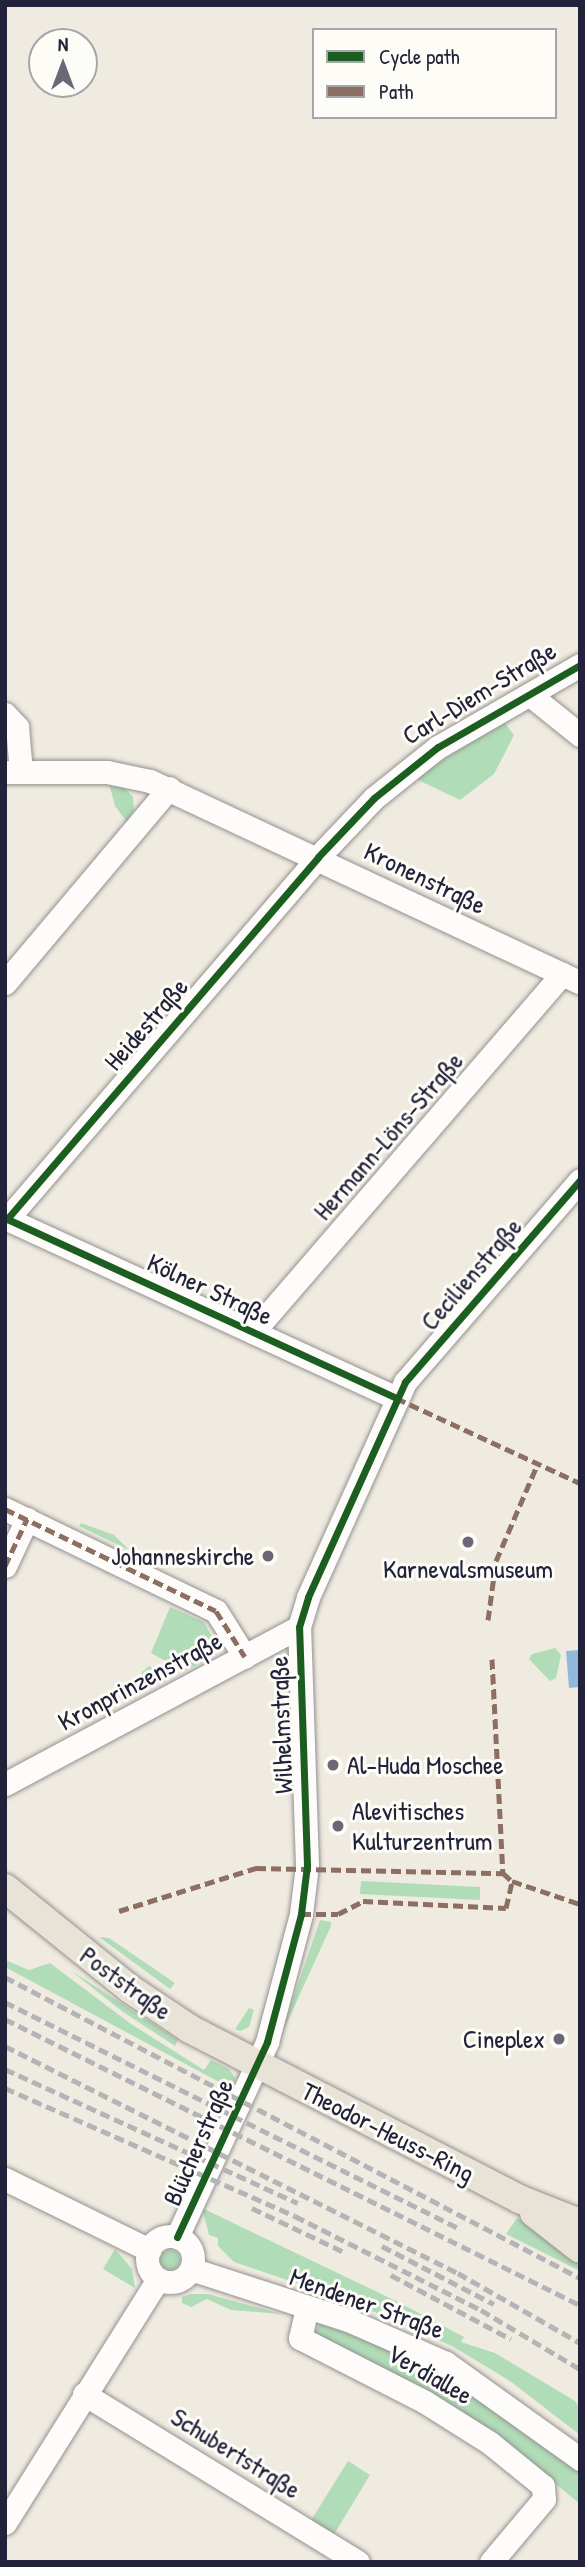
<!DOCTYPE html>
<meta charset="utf-8">
<style>
body{margin:0}
#map{position:relative;width:585px;height:2567px;overflow:hidden;background:#f0ebe1;font-family:"Patrick Hand",sans-serif}
div>[style]{position:absolute}
[style*='--x']{left:calc(var(--x)*1px);top:calc(var(--y)*1px);width:calc(var(--w)*1px);rotate:calc(var(--a)*1deg)}
.green>*{inset:0;background:#b0dcb7}
.round{border-radius:50%}
.water>*{inset:0;background:#90b9db}
.roads{filter:drop-shadow(0 0 2px #939190) drop-shadow(0 0 2px #939190)}
.minor>*{height:23px;margin:-11.5px;padding:0 11.5px;transform-origin:11.5px;border-radius:11.5px;background:#fdfcfa}
.minor>.ring{margin:-11.5px;padding:0;box-sizing:content-box;background:none;border:23px solid #fdfcfa;border-radius:50%}
.major>*{height:28px;margin:-14px;padding:0 14px;transform-origin:14px;border-radius:14px;background:#e8e2d7}
.rail>*{height:4.5px;margin-top:-2.25px;transform-origin:0;background:repeating-linear-gradient(90deg,#b4b4b6 0 10px,transparent 0 15px)}
.quiet>*{height:5px;margin-top:-2.5px;transform-origin:0;background:repeating-linear-gradient(90deg,#8d6e63 0 10px,transparent 0 15px)}
.cycleway>*{height:7px;margin:-3.5px;padding:0 3.5px;transform-origin:3.5px;border-radius:3.5px;background:#1b5e20}
.dots>*{width:19px;height:19px;translate:-50% -50%;box-sizing:border-box;border:4px solid #fdfcf7;border-radius:50%}
span{translate:-50% -50%;white-space:nowrap;text-align:center;line-height:1.15;-webkit-text-stroke:6px #fdfcf7;paint-order:stroke}
.street-label{font-size:26px;color:#22223b}
.poi-label{font-size:26px;color:#22223b}
.right{translate:-100% -50%;text-align:right}
.left{translate:0 -50%;text-align:left}
.frame{position:absolute;inset:0;border:7px solid #22223b;pointer-events:none}
.legend{position:absolute;left:312px;top:28px;width:245px;height:91px;box-sizing:border-box;background:#fdfcf7;border:2px solid #a5a5ac;margin:0;padding:9px 12px;list-style:none;font-size:21px;color:#22223b}
.legend li{display:flex;align-items:center;gap:14px;height:35px}
.legend b{width:35px;border:2px solid #a5a5ac}
.north{position:absolute;left:28px;top:28px;width:70px;height:70px;box-sizing:border-box;background:#fdfcf7;border:2px solid #a5a5ac;border-radius:50%;rotate:0deg;font-size:19px;font-weight:700;line-height:28px;text-align:center;color:#22223b}
.north::after{content:'';display:block;margin:auto;width:24px;height:32px;background:#6a6875;clip-path:polygon(50% 0,100% 100%,50% 72%,0 100%)}
</style>
<div id="map">
<div class="green">
<i style="clip-path:polygon(504px 722px,514px 735px,494px 774px,460px 800px,414px 778px)"></i>
<i style="clip-path:polygon(109px 783px,124px 787px,133px 797px,134px 810px,127px 822px,115px 806px)"></i>
<i style="clip-path:polygon(81px 1523px,114px 1535px,129px 1550px,79px 1526px)"></i>
<i style="clip-path:polygon(170px 1607px,204px 1622px,217px 1646px,214px 1656px,184px 1671px,151px 1653px)"></i>
<i style="clip-path:polygon(555px 1648px,561px 1655px,556px 1678px,550px 1681px,529px 1659px,532px 1654px)"></i>
<i style="clip-path:polygon(149px 1666px,169px 1679px,132px 1696px,142px 1672px)"></i>
<i style="clip-path:polygon(361px 1881px,480px 1887px,480px 1900px,360px 1894px)"></i>
<i style="clip-path:polygon(320px 1920px,331px 1922px,331px 1926px,279px 2040px)"></i>
<i style="clip-path:polygon(99px 1937px,109px 1938px,175px 1983px,170px 1989px)"></i>
<i style="clip-path:polygon(5px 1960px,29px 1970px,50px 1963px,131px 2024px,204px 2070px,211px 2060px,229px 2069px,235px 2078px,234px 2090px,5px 1967px)"></i>
<i style="clip-path:polygon(70px 1970px,178px 2040px,175px 2046px,123px 2012px)"></i>
<i style="clip-path:polygon(249px 2008px,254px 2010px,249px 2027px,240px 2031px,235px 2029px)"></i>
<i style="clip-path:polygon(202px 2208px,396px 2301px,464px 2337px,461px 2342px,495px 2353px,575px 2401px,580px 2409px,580px 2435px,510px 2381px,452px 2346px,349px 2301px,234px 2262px,218px 2246px,218px 2238px,209px 2235px)"></i>
<i style="clip-path:polygon(517px 2218px,580px 2257px,580px 2271px,506px 2234px)"></i>
<i style="clip-path:polygon(115px 2249px,132px 2269px,135px 2288px,103px 2269px)"></i>
<i class="round" style="left:160px;top:2250px;width:20px;height:20px"></i>
<i style="clip-path:polygon(191px 2294px,208px 2294px,281px 2314px,231px 2310px,207px 2299px,191px 2307px,182px 2303px,182px 2297px)"></i>
<i style="clip-path:polygon(320px 2324px,368px 2340px,465px 2387px,580px 2473px,580px 2504px,511px 2447px,314px 2334px)"></i>
<i style="clip-path:polygon(348px 2461px,370px 2475px,333px 2536px,310px 2522px)"></i>
</div>
<div class="water">
<i style="clip-path:polygon(580px 1650px,580px 1687px,569px 1688px,566px 1651px)"></i>
</div>
<div class="roads">
<div class="minor">
<i style="--x:530;--y:695;--w:64;--a:38.7"></i>
<i style="--x:5;--y:714;--w:18;--a:47"></i>
<i style="--x:17;--y:727;--w:45;--a:84.9"></i>
<i style="--x:5;--y:772;--w:102;--a:0"></i>
<i style="--x:107;--y:772;--w:44;--a:11.8"></i>
<i style="--x:150;--y:781;--w:475;--a:25.1"></i>
<i style="--x:5;--y:983;--w:255;--a:-49.9"></i>
<i style="--x:5;--y:1218;--w:430;--a:24.7"></i>
<i style="--x:7;--y:1219;--w:477;--a:-49.3"></i>
<i style="--x:318;--y:857;--w:81;--a:-46.5"></i>
<i style="--x:374;--y:798;--w:82;--a:-38.6"></i>
<i style="--x:438;--y:747;--w:164;--a:-30"></i>
<i style="--x:253;--y:1332;--w:473;--a:-49.2"></i>
<i style="--x:5;--y:1509;--w:234;--a:25.8"></i>
<i style="--x:216;--y:1611;--w:54;--a:57.8"></i>
<i style="--x:5;--y:1566;--w:52;--a:-64.9"></i>
<i style="--x:5;--y:1784;--w:333;--a:-28.1"></i>
<i style="--x:5;--y:2179;--w:161;--a:26.2"></i>
<i class="ring" style="left:147px;top:2236px;width:23px;height:23px"></i>
<i style="--x:177;--y:2237;--w:215;--a:-65.2"></i>
<i style="--x:267;--y:2042;--w:132;--a:-75.1"></i>
<i style="--x:301;--y:1914;--w:49;--a:-83"></i>
<i style="--x:307;--y:1865;--w:238;--a:-91.9"></i>
<i style="--x:299;--y:1627;--w:31;--a:-73"></i>
<i style="--x:308;--y:1597;--w:236;--a:-65.7"></i>
<i style="--x:405;--y:1382;--w:267;--a:-49.1"></i>
<i style="--x:191;--y:2269;--w:165;--a:18"></i>
<i style="--x:348;--y:2320;--w:107;--a:23.7"></i>
<i style="--x:446;--y:2363;--w:165;--a:35.6"></i>
<i style="--x:307;--y:2308;--w:31;--a:103"></i>
<i style="--x:300;--y:2338;--w:140;--a:27.1"></i>
<i style="--x:425;--y:2402;--w:77;--a:32.2"></i>
<i style="--x:490;--y:2443;--w:68;--a:39.1"></i>
<i style="--x:543;--y:2486;--w:13;--a:86"></i>
<i style="--x:544;--y:2499;--w:82;--a:130.1"></i>
<i style="--x:84;--y:2394;--w:321;--a:31.5"></i>
<i style="--x:5;--y:2523;--w:288;--a:-57.9"></i>
</div>
<div class="major">
<i style="--x:5;--y:1888;--w:161;--a:38.9"></i>
<i style="--x:130;--y:1989;--w:72;--a:33.7"></i>
<i style="--x:190;--y:2029;--w:370;--a:27.3"></i>
<i style="--x:519;--y:2199;--w:66;--a:21.5"></i>
<i style="--x:534;--y:2213;--w:58;--a:38"></i>
</div>
</div>
<div class="rail">
<i style="--x:5;--y:1977;--w:649;--a:27.63"></i>
<i style="--x:5;--y:2002;--w:506;--a:26.51"></i>
<i style="--x:5;--y:2019;--w:642;--a:26.45"></i>
<i style="--x:5;--y:2046;--w:507;--a:26.62"></i>
<i style="--x:458;--y:2273;--w:141;--a:29.8"></i>
<i style="--x:5;--y:2069;--w:322;--a:24.6"></i>
<i style="--x:5;--y:2088;--w:317;--a:23.8"></i>
<i style="--x:295;--y:2216;--w:208;--a:26.8"></i>
<i style="--x:481;--y:2310;--w:115;--a:30.8"></i>
<i style="--x:252;--y:2208;--w:102;--a:25.6"></i>
<i style="--x:382;--y:2246;--w:126;--a:27.4"></i>
<i style="--x:391;--y:2275;--w:136;--a:28.1"></i>
</div>
<div class="quiet">
<i style="--x:396;--y:1398;--w:203;--a:24.8"></i>
<i style="--x:5;--y:1509;--w:234;--a:25.8"></i>
<i style="--x:216;--y:1611;--w:54;--a:57.8"></i>
<i style="--x:5;--y:1566;--w:52;--a:-64.9"></i>
<i style="--x:488;--y:1620;--w:60;--a:-82.3"></i>
<i style="--x:496;--y:1561;--w:107;--a:-66.8"></i>
<i style="--x:492;--y:1659;--w:214;--a:87.1"></i>
<i style="--x:119;--y:1911;--w:144;--a:-17.4"></i>
<i style="--x:256;--y:1868;--w:247;--a:1.2"></i>
<i style="--x:503;--y:1873;--w:12;--a:42"></i>
<i style="--x:512;--y:1881;--w:72;--a:18.7"></i>
<i style="--x:301;--y:1914;--w:37;--a:0"></i>
<i style="--x:338;--y:1914;--w:28;--a:-27"></i>
<i style="--x:363;--y:1901;--w:143;--a:2.8"></i>
<i style="--x:506;--y:1908;--w:28;--a:-77"></i>
</div>
<div class="cycleway">
<i style="--x:5;--y:1218;--w:430;--a:24.7"></i>
<i style="--x:7;--y:1219;--w:477;--a:-49.3"></i>
<i style="--x:318;--y:857;--w:81;--a:-46.5"></i>
<i style="--x:374;--y:798;--w:82;--a:-38.6"></i>
<i style="--x:438;--y:747;--w:164;--a:-30"></i>
<i style="--x:177;--y:2237;--w:215;--a:-65.2"></i>
<i style="--x:267;--y:2042;--w:132;--a:-75.1"></i>
<i style="--x:301;--y:1914;--w:49;--a:-83"></i>
<i style="--x:307;--y:1865;--w:238;--a:-91.9"></i>
<i style="--x:299;--y:1627;--w:31;--a:-73"></i>
<i style="--x:308;--y:1597;--w:236;--a:-65.7"></i>
<i style="--x:405;--y:1382;--w:267;--a:-49.1"></i>
</div>
<div class="dots">
<i style="left:468px;top:1542px;background:#6a6875"></i>
<i style="left:268px;top:1556px;background:#6a6875"></i>
<i style="left:333px;top:1765px;background:#6a6875"></i>
<i style="left:338px;top:1826px;background:#6a6875"></i>
<i style="left:559px;top:2039px;background:#6a6875"></i>
</div>
<div class="street-label">
<span style="left:479px;top:693px;rotate:-31deg">Carl-Diem-Straße</span>
<span style="left:425px;top:878px;rotate:26deg">Kronenstraße</span>
<span style="left:146px;top:1024px;rotate:-49deg">Heidestraße</span>
<span style="left:388px;top:1136px;rotate:-49deg">Hermann-Löns-Straße</span>
<span style="left:471px;top:1274px;rotate:-49deg">Cecilienstraße</span>
<span style="left:210px;top:1289px;rotate:25deg">Kölner Straße</span>
<span style="left:140px;top:1681px;rotate:-28deg">Kronprinzenstraße</span>
<span style="left:281px;top:1725px;rotate:-92deg">Wilhelmstraße</span>
<span style="left:126px;top:1983px;rotate:36deg">Poststraße</span>
<span style="left:388px;top:2132px;rotate:27deg">Theodor-Heuss-Ring</span>
<span style="left:198px;top:2142px;rotate:-66deg">Blücherstraße</span>
<span style="left:367px;top:2303px;rotate:20deg">Mendener Straße</span>
<span style="left:430px;top:2374px;rotate:30deg">Verdiallee</span>
<span style="left:236px;top:2453px;rotate:32deg">Schubertstraße</span>
</div>
<div class="poi-label">
<span class="right" style="left:254px;top:1556px">Johanneskirche</span>
<span style="left:468px;top:1569px">Karnevalsmuseum</span>
<span class="left" style="left:347px;top:1765px">Al-Huda Moschee</span>
<span class="left" style="left:352px;top:1826px">Alevitisches<br>Kulturzentrum</span>
<span class="right" style="left:545px;top:2039px">Cineplex</span>
</div>
<div class="frame"></div>
<ul class="legend">
<li><b style="height:9px;background:#1b5e20"></b>Cycle path</li>
<li><b style="height:9px;background:#8d6e63"></b>Path</li>
</ul>
<div class="north">N</div>
</div>
